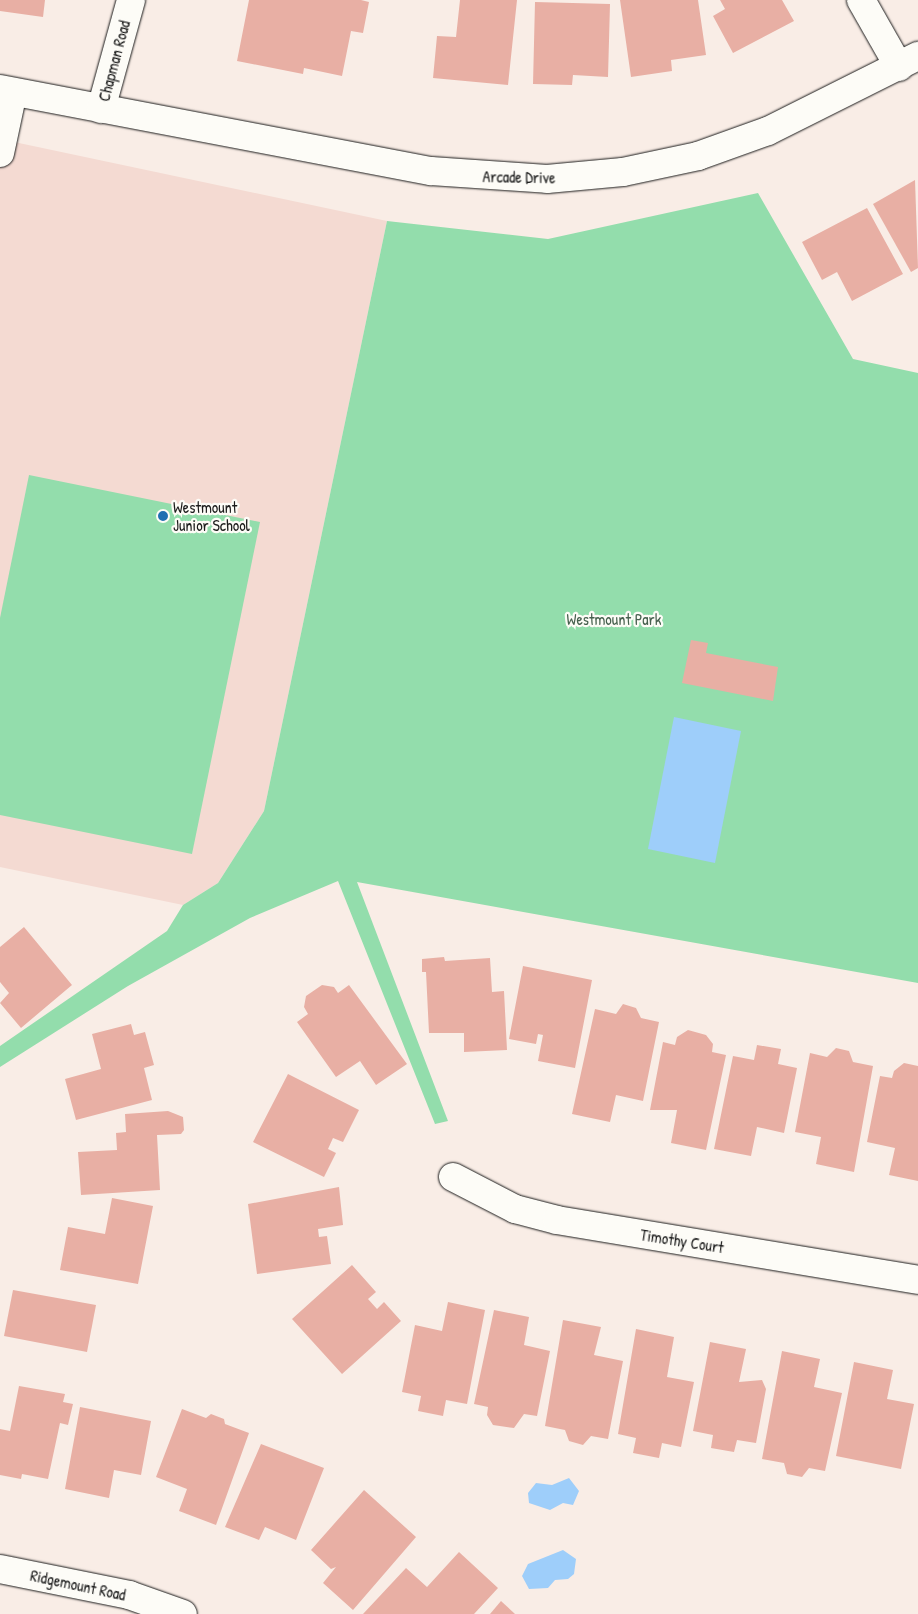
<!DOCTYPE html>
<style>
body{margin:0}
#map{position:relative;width:918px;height:1614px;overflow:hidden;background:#f9ede6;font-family:"Patrick Hand",sans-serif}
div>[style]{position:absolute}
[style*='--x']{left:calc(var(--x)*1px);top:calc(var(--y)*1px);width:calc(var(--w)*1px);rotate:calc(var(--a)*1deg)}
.built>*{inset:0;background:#f4dad2}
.green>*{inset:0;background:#93ddac}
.water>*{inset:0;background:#9ecefa}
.building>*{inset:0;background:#e8afa4}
.roads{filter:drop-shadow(0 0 1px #1c1c1c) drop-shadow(0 0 1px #1c1c1c)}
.minor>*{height:28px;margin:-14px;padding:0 14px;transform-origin:14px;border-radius:14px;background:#fdfcf7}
.dots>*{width:14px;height:14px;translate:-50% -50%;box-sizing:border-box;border:2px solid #fdfcf7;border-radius:50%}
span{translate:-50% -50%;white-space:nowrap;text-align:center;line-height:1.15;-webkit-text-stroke:4.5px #fdfcf7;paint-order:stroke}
.street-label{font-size:16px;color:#1c1c1c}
.poi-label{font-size:16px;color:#1c1c1c}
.left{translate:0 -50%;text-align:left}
.park-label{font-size:16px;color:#46604e}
</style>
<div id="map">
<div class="built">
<i style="clip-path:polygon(0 139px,387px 221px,264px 811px,218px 883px,183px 905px,0 867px)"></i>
</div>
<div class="green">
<i style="clip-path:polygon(758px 193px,853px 359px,918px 373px,918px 983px,357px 882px,448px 1121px,435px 1124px,338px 881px,250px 918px,128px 986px,0 1067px,0 1046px,167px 931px,183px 905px,218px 883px,264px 811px,387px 221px,548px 239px)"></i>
<i style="clip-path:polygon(29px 475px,260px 522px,192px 854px,0 815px,0 618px)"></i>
</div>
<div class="water">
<i style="clip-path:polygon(674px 717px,741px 731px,715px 863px,648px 849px)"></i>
<i style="clip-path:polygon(569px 1478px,579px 1491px,573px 1505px,563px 1503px,550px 1510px,529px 1503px,528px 1493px,536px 1483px,552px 1485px)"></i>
<i style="clip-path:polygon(563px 1550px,576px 1559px,574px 1574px,568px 1579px,555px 1580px,548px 1588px,529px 1589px,522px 1576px,528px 1564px)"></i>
</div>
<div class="building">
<i style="clip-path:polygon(0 0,45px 0,43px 17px,0 11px)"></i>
<i style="clip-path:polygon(249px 0,361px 0,369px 2px,363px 33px,351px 31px,342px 76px,304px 68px,303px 74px,237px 61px)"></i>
<i style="clip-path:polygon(460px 0,517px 0,508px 85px,433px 78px,437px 36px,456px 37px)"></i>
<i style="clip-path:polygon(620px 0,698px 0,706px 55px,671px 60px,672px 71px,631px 77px)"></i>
<i style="clip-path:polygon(720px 0,782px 0,794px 21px,733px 53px,713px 16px,725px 9px)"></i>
<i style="clip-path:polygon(535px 2px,610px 4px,608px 77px,573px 75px,572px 85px,533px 84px)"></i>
<i style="clip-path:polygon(915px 180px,918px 268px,911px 272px,873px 204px)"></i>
<i style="clip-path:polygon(867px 208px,903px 274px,852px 301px,837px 272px,822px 280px,802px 242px)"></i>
<i style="clip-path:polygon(691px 640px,708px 643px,706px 653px,778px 667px,773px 701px,682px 683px)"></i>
<i style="clip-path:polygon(24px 927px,72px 985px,21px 1028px,0 1003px,9px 993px,0 982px,0 947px)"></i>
<i style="clip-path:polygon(444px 957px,445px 961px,490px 958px,492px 992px,504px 991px,507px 1050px,464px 1052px,464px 1033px,429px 1033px,426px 972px,422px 972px,422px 959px)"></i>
<i style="clip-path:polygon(523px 966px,592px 980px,575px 1068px,538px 1061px,543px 1035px,538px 1034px,536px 1044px,509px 1039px)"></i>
<i style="clip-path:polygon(322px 985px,334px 987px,338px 993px,349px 985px,407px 1064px,376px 1085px,360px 1061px,336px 1077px,297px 1022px,308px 1014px,304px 1007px,306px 996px)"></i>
<i style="clip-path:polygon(623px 1004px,636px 1008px,641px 1018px,659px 1022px,643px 1101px,616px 1095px,610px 1122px,572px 1114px,595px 1009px,616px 1014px)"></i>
<i style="clip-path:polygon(131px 1024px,134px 1035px,145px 1032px,154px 1065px,144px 1068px,152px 1100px,76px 1120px,65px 1079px,101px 1069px,92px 1034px)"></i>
<i style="clip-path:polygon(688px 1030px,706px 1035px,713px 1044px,712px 1052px,726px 1055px,706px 1150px,671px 1143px,677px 1110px,650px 1110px,663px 1042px,675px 1045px,677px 1037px)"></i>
<i style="clip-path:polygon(757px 1045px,781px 1049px,778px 1064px,797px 1068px,784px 1133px,757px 1127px,751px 1156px,714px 1149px,733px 1056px,754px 1060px)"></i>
<i style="clip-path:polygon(836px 1048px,849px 1051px,853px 1062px,873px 1066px,854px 1172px,816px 1164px,821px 1137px,795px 1132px,810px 1053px,827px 1057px)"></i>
<i style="clip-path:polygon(904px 1063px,918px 1066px,918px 1181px,889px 1175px,895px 1148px,867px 1142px,880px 1076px,892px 1078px,894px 1071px)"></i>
<i style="clip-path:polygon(288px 1074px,359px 1110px,343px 1142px,333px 1138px,328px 1149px,336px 1153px,324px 1177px,253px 1142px)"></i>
<i style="clip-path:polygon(168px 1111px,183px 1117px,184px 1130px,181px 1134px,157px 1135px,160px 1190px,81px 1195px,78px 1152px,117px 1150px,116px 1133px,126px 1132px,125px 1114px)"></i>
<i style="clip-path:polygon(339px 1187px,343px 1225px,318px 1229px,319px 1237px,327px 1236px,331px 1264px,257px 1274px,248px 1204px)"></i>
<i style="clip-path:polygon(112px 1198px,153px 1206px,138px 1284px,60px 1270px,68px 1227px,105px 1234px)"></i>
<i style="clip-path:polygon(352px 1265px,376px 1292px,368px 1299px,377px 1309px,384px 1302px,401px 1321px,342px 1374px,292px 1319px)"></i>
<i style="clip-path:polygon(13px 1290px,96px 1305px,87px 1352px,4px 1336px)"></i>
<i style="clip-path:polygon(448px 1302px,485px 1310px,467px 1404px,446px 1400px,443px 1416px,418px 1411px,421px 1396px,402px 1392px,415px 1325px,442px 1331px)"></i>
<i style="clip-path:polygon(494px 1310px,529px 1317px,524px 1345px,550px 1351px,537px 1416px,524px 1414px,514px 1428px,493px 1425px,487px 1415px,488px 1407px,474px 1404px)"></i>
<i style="clip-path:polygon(563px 1320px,601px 1327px,594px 1355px,623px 1361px,608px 1439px,591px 1436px,583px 1445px,569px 1441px,565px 1430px,545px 1426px)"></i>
<i style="clip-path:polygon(636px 1329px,674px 1337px,667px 1377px,694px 1382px,681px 1447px,662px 1443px,659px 1458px,633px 1453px,636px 1438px,618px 1434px)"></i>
<i style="clip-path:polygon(710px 1342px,746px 1349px,739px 1382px,762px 1380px,766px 1389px,756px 1443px,737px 1440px,734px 1452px,711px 1448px,713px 1435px,693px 1431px)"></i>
<i style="clip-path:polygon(782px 1351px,820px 1359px,814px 1387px,842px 1393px,825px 1471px,809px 1468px,802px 1477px,787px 1474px,784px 1463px,762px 1459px)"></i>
<i style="clip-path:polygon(854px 1362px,893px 1370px,887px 1399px,914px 1404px,901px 1469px,836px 1456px)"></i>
<i style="clip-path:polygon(19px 1386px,65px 1394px,63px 1402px,73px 1404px,68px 1425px,60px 1423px,48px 1479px,22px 1474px,21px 1479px,0 1475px,0 1429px,10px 1431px)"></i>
<i style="clip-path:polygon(80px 1407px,151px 1421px,141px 1475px,114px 1470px,109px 1498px,65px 1489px)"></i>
<i style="clip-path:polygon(182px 1409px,206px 1418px,211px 1414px,224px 1419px,225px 1424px,249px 1433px,216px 1525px,179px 1511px,187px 1489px,156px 1477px)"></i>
<i style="clip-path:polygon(261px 1444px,324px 1468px,296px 1540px,265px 1527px,259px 1540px,225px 1527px)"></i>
<i style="clip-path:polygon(364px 1490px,416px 1537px,353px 1610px,323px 1583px,336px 1567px,331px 1569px,311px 1550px)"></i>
<i style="clip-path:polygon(459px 1552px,498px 1588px,474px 1614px,363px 1614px,406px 1568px,427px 1587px)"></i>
<i style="clip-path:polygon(501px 1601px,515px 1614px,490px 1614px)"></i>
</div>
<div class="roads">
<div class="minor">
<i style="--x:861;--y:0;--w:77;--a:60.4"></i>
<i style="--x:0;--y:89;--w:439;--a:10.8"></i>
<i style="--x:431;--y:171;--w:116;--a:3.9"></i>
<i style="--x:547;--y:179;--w:76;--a:-5.3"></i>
<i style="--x:623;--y:172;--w:77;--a:-12"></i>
<i style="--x:698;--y:156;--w:74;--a:-19.7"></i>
<i style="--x:768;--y:131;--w:168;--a:-26.6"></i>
<i style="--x:101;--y:109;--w:113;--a:-74.6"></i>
<i style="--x:0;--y:153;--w:62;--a:-78"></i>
<i style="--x:453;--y:1177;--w:70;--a:27.3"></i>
<i style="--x:515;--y:1209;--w:43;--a:14.7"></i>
<i style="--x:557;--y:1220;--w:366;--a:9.4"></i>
<i style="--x:0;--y:1569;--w:132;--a:11.4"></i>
<i style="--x:129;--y:1595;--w:57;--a:19.4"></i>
</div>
</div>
<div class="dots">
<i style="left:163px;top:516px;background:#1f6fb2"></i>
</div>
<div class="street-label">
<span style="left:114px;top:61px;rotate:-75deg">Chapman Road</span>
<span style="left:519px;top:177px;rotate:1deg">Arcade Drive</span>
<span style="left:682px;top:1241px;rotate:9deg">Timothy Court</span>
<span style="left:78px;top:1585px;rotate:12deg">Ridgemount Road</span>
</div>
<div class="poi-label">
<span class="left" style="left:173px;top:516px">Westmount<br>Junior School</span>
</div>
<div class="park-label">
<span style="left:614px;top:619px">Westmount Park</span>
</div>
</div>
